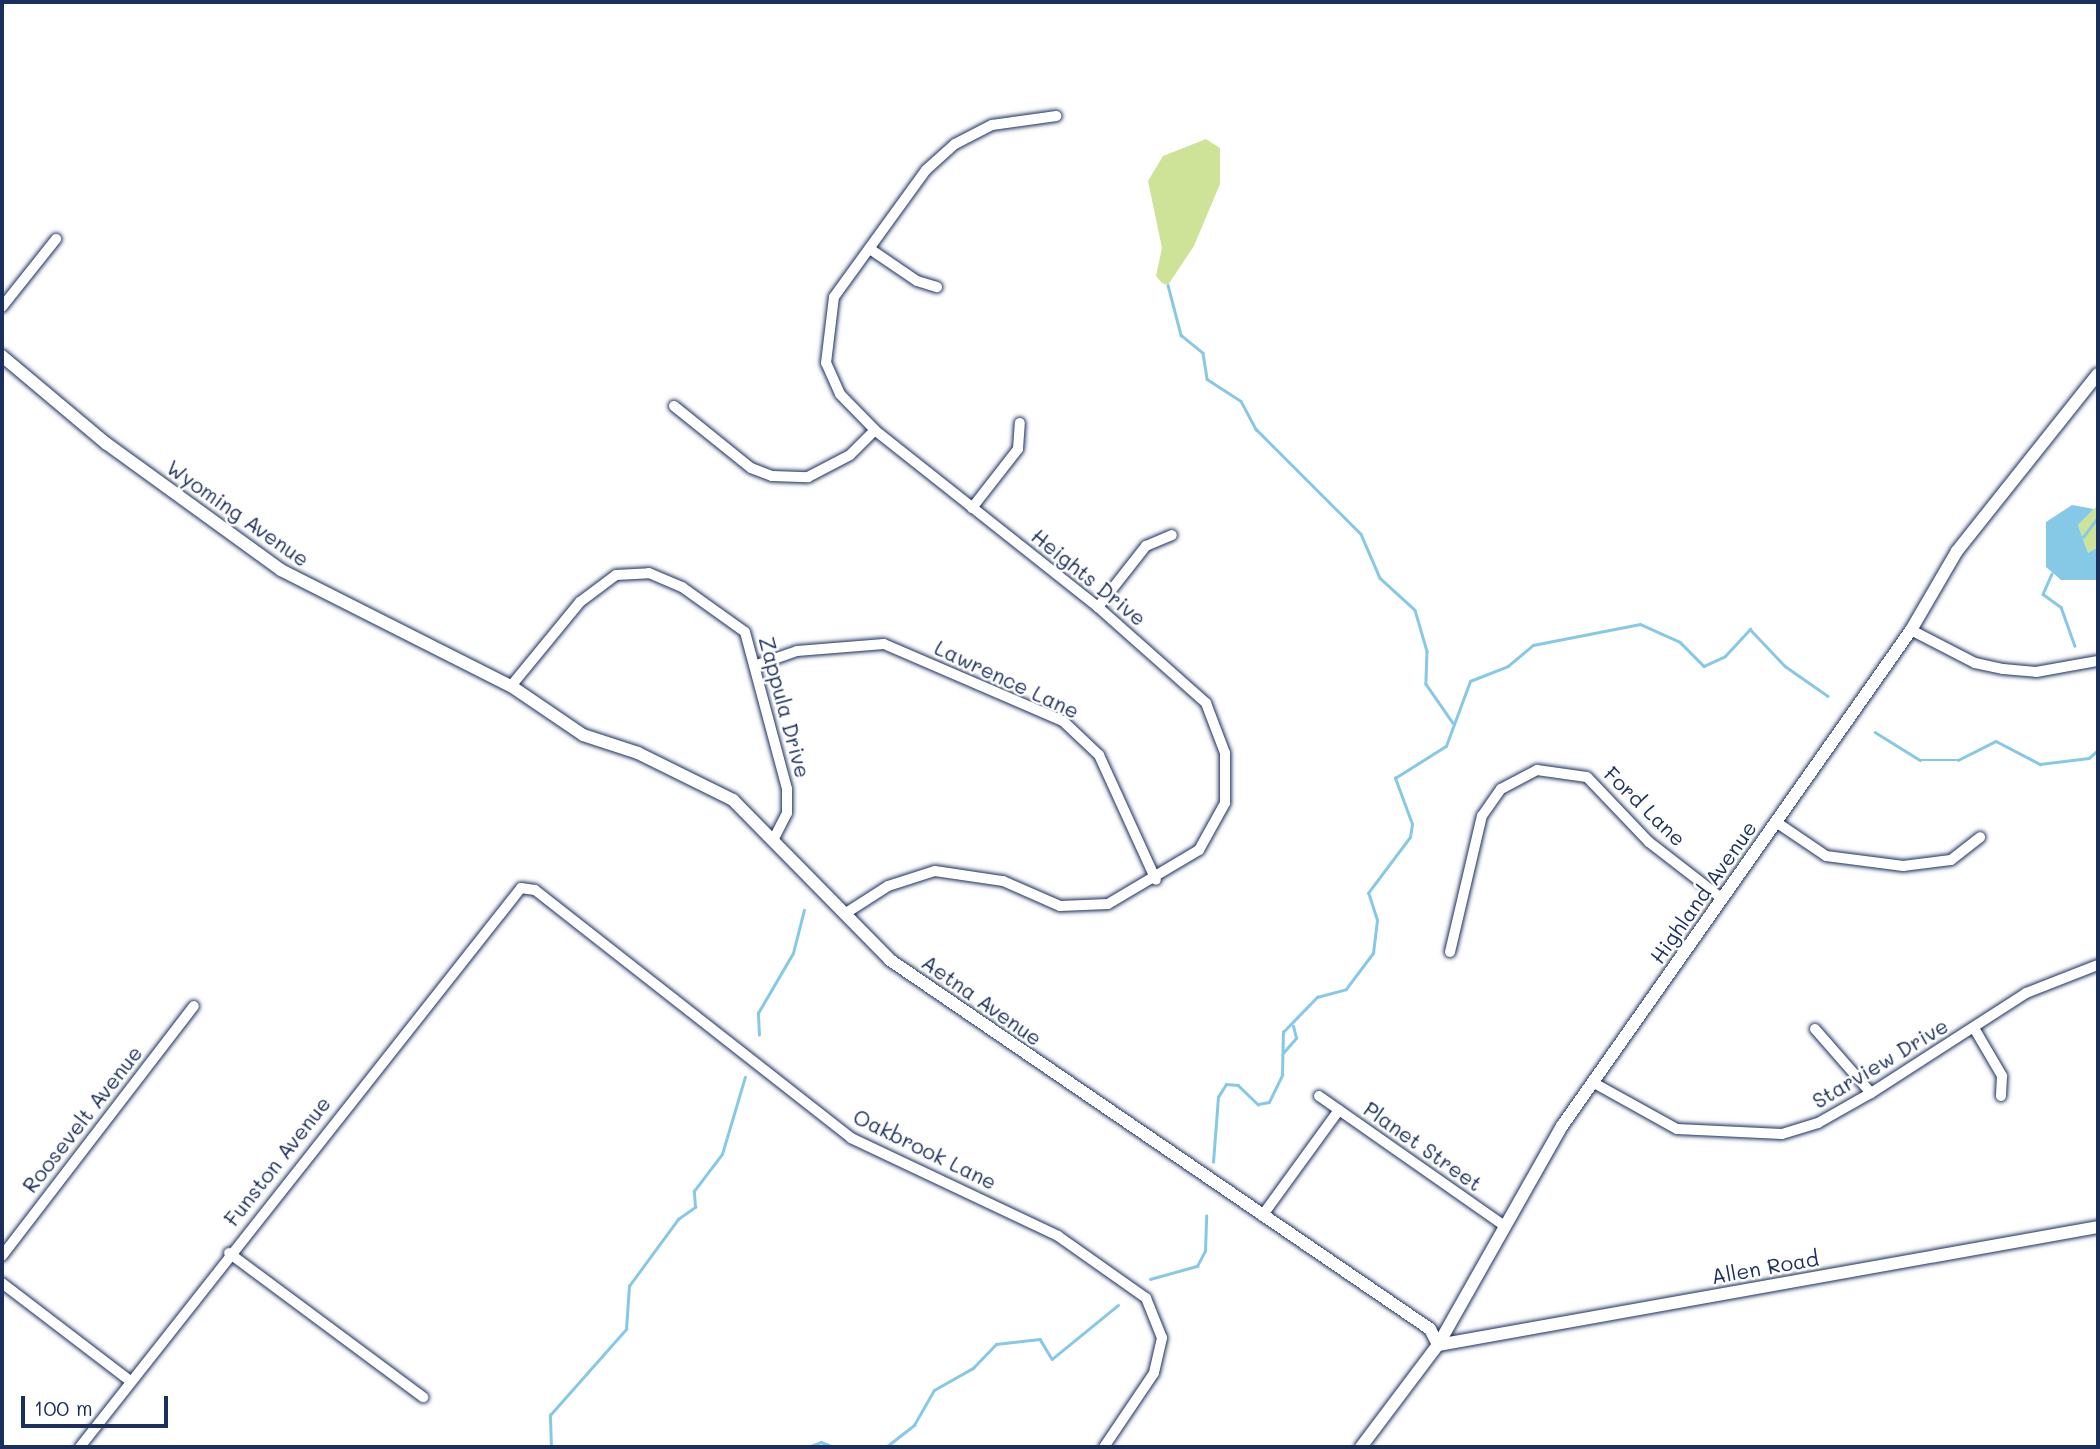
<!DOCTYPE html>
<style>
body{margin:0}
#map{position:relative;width:2100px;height:1449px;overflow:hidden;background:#fff;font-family:Mali,sans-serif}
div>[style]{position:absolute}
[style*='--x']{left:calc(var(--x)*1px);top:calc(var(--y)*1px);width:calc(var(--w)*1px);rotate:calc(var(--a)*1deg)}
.green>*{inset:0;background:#cfe398}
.water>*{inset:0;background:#86c9e7}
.stream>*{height:2.5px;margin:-1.25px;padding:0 1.25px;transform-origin:1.25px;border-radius:1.25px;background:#86c9e7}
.roads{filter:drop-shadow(0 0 2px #1b2f5e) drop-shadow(0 0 2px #1b2f5e)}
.minor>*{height:10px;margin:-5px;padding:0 5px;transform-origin:5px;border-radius:5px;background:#fff}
.tertiary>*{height:12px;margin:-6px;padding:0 6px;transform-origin:6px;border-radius:6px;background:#fff}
span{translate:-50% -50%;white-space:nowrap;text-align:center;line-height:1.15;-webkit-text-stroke:5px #fff;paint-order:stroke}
.street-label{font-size:21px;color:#1b2f5e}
.frame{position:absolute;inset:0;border:4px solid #1b2f5e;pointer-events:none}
.scale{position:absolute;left:21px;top:1396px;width:147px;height:32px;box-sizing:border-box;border:4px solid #1b2f5e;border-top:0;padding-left:9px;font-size:21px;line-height:24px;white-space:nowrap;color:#1b2f5e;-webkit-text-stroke:5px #fff;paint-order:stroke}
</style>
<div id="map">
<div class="green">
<i style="clip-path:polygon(1206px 139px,1220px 148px,1220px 184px,1194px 246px,1168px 285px,1162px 283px,1156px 276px,1162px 248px,1148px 181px,1163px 156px)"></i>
<i style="clip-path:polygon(2098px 505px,2098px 547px,2088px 553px,2078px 525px)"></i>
</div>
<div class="water">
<i style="clip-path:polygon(2072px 505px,2094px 509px,2078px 525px,2088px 553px,2098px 547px,2098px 580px,2061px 580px,2046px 567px,2046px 522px)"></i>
</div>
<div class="stream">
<i style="--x:1168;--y:285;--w:52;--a:75.4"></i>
<i style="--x:1181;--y:335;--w:28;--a:39"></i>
<i style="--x:1203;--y:353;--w:26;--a:81"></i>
<i style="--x:1207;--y:379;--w:40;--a:32.9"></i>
<i style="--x:1241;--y:401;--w:32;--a:62"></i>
<i style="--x:1256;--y:429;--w:148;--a:45"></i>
<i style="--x:1361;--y:534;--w:48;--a:66.6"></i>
<i style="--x:1380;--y:578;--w:47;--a:42.4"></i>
<i style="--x:1415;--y:610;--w:43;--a:73.7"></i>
<i style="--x:1427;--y:651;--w:33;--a:92"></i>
<i style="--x:1426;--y:684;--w:47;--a:55.3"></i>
<i style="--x:2083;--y:537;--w:25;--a:-53"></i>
<i style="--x:2052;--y:574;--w:22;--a:114"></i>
<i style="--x:2043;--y:594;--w:22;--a:36"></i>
<i style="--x:2061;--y:607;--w:41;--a:70.3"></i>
<i style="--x:1875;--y:732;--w:53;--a:31.9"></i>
<i style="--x:1920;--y:760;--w:38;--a:0"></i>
<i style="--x:1958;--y:760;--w:42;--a:-26.6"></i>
<i style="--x:1996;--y:741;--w:50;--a:27.6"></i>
<i style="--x:2040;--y:764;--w:49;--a:-7"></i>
<i style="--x:2089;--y:758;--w:12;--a:-42"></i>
<i style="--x:759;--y:1035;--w:22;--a:-93"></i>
<i style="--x:758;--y:1013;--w:69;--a:-59.7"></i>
<i style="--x:793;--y:953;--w:44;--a:-75.7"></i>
<i style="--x:1283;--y:1053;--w:20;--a:-49"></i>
<i style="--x:1296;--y:1038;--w:12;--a:-104"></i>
<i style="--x:1213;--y:1162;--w:65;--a:-85.6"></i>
<i style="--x:1218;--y:1097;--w:15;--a:-58"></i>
<i style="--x:1226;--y:1084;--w:12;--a:5"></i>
<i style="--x:1238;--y:1085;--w:28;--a:44"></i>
<i style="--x:1258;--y:1104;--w:11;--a:-10"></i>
<i style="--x:1269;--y:1102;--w:30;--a:-64"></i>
<i style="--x:1282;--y:1075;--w:43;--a:-88.7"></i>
<i style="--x:1283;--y:1032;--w:49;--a:-45.8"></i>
<i style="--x:1317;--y:997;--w:30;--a:-15"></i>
<i style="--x:1346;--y:989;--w:45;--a:-53.1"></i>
<i style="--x:1373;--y:953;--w:33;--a:-83"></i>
<i style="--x:1377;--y:920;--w:28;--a:-108"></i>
<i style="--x:1368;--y:893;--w:70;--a:-53.1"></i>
<i style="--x:1410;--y:837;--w:13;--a:-81"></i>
<i style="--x:1412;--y:824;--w:49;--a:-110.3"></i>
<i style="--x:1395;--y:778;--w:60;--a:-32.1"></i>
<i style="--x:1446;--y:746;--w:69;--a:-69.7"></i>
<i style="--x:1470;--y:681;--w:41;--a:-21.5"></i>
<i style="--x:1508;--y:666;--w:33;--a:-40"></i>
<i style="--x:1533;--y:645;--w:109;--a:-11.1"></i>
<i style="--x:1640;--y:624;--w:44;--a:24.2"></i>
<i style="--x:1680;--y:642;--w:34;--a:45"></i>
<i style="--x:1704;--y:666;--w:23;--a:-25"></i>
<i style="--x:1725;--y:656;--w:37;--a:-47"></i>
<i style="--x:1750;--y:629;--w:51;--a:46.6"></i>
<i style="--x:1785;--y:666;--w:52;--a:34.9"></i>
<i style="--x:1150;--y:1279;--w:49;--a:-15.5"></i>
<i style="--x:1197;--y:1266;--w:17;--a:-62"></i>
<i style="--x:1205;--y:1251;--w:35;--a:-88"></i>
<i style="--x:551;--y:1447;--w:32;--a:-92"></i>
<i style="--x:550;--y:1415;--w:115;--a:-48.5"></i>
<i style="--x:626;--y:1329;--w:43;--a:-86"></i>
<i style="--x:629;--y:1286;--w:83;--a:-53.8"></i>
<i style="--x:678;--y:1219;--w:21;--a:-35"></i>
<i style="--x:695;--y:1207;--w:16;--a:-94"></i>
<i style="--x:694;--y:1191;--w:46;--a:-52.9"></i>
<i style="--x:722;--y:1154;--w:80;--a:-73.4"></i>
<i style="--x:808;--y:1447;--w:14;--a:-21"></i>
<i style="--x:821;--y:1442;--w:14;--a:21"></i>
<i style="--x:886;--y:1447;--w:36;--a:-38"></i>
<i style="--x:914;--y:1425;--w:40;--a:-60.3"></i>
<i style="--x:934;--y:1390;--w:45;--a:-29.4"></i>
<i style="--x:973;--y:1368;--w:33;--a:-46"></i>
<i style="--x:996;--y:1344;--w:44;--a:-6.5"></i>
<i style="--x:1040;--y:1339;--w:23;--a:59"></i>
<i style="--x:1052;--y:1359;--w:85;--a:-39.3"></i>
</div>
<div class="roads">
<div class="minor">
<i style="--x:870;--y:249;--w:57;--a:34.2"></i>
<i style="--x:917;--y:281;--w:21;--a:17"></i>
<i style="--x:2;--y:307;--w:87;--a:-51.5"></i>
<i style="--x:674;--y:406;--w:99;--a:38.8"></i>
<i style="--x:751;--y:468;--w:22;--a:21"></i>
<i style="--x:772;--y:476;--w:36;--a:2"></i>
<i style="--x:808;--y:477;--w:47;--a:-27.6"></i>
<i style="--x:850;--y:455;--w:35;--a:-45"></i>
<i style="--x:972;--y:508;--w:75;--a:-52.1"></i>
<i style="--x:1018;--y:449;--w:26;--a:-86"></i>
<i style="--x:1098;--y:607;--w:78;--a:-51.8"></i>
<i style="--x:1146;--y:546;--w:28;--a:-23"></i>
<i style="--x:1911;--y:630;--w:72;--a:27.3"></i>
<i style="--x:1975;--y:663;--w:29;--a:12"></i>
<i style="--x:2003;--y:669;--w:33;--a:5"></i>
<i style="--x:2036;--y:672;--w:63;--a:-10.1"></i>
<i style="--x:757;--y:665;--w:42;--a:-19.3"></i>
<i style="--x:797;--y:651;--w:87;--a:-4.6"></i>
<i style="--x:884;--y:644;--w:195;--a:23.3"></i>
<i style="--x:1063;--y:721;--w:50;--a:43.4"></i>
<i style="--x:1099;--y:755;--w:137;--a:65.5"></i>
<i style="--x:511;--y:686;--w:109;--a:-50.6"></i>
<i style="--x:580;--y:602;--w:45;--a:-36.9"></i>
<i style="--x:616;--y:575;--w:33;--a:-3"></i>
<i style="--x:649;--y:573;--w:36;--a:23"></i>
<i style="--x:682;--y:587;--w:77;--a:35.5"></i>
<i style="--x:745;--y:632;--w:163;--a:75"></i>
<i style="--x:787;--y:789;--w:24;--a:90"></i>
<i style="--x:787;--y:813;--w:27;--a:117"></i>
<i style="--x:1776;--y:822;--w:60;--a:34.2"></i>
<i style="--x:1826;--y:856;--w:78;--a:7.4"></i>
<i style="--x:1903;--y:866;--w:48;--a:-7.1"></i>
<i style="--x:1951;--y:860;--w:37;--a:-38"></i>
<i style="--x:846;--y:913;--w:50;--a:-32.7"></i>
<i style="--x:888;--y:886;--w:49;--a:-17.7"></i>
<i style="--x:935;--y:871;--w:69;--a:8.4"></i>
<i style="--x:1003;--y:881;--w:62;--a:23.7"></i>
<i style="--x:1060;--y:906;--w:48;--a:-2.4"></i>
<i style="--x:1108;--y:904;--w:106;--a:-30.7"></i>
<i style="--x:1199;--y:850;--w:54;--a:-61"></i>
<i style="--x:1225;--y:803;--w:50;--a:-90"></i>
<i style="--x:1225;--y:753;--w:53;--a:-110.8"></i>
<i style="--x:1206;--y:703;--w:144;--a:-138.4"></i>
<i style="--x:1098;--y:607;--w:285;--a:-141.6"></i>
<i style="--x:875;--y:430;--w:50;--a:-134.2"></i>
<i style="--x:840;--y:394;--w:34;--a:-114"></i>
<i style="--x:826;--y:363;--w:66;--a:-83.1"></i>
<i style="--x:834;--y:297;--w:157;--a:-54.1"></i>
<i style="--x:926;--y:170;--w:39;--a:-42"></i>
<i style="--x:955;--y:144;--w:42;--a:-27.2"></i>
<i style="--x:992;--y:125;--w:65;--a:-8"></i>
<i style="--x:1450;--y:952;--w:140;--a:-76.8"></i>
<i style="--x:1482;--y:816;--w:33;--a:-55"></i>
<i style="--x:1501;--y:789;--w:41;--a:-27.8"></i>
<i style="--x:1537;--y:770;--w:50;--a:8"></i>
<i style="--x:1587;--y:777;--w:90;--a:46.4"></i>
<i style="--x:1649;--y:842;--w:90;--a:37.8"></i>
<i style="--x:1974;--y:1028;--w:56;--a:59.7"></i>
<i style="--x:2002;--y:1076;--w:20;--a:93"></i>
<i style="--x:1815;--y:1029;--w:85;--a:48.8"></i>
<i style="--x:1594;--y:1083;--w:95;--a:29"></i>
<i style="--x:1677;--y:1129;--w:105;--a:2.7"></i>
<i style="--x:1782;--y:1134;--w:38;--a:-17"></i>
<i style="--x:1818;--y:1123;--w:61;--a:-29.5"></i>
<i style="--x:1871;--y:1093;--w:184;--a:-32.8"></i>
<i style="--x:2026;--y:993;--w:77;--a:-21.3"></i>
<i style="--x:1319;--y:1096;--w:228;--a:35"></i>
<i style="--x:1262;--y:1216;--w:131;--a:-54"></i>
<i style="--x:229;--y:1253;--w:242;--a:36.6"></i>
<i style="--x:2;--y:1256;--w:315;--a:-52.5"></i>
<i style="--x:2;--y:1283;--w:161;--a:37.4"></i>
<i style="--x:80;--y:1447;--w:712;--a:-51.73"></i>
<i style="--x:521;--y:888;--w:14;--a:8"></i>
<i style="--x:535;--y:890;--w:402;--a:38.1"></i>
<i style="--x:851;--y:1138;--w:229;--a:25.3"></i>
<i style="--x:1058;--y:1236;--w:108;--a:35.2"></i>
<i style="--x:1146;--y:1298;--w:43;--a:68.2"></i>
<i style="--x:1162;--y:1338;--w:36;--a:103"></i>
<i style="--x:1154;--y:1373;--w:89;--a:124"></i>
</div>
<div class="tertiary">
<i style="--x:2;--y:356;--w:137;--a:40"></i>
<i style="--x:107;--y:444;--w:215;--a:35.9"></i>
<i style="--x:281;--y:570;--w:258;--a:26.8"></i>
<i style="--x:511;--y:686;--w:87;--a:34.2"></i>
<i style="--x:583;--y:735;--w:58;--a:18.1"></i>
<i style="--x:638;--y:753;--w:106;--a:26.3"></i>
<i style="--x:733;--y:800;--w:224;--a:45.5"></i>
<i style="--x:890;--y:960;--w:654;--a:34.35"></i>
<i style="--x:1430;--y:1329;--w:18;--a:63"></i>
<i style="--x:1438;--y:1345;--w:670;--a:-10.14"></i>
<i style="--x:1361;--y:1447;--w:128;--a:-53"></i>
<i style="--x:1438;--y:1345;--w:252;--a:-60.5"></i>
<i style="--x:1562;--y:1126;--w:606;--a:-54.87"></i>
<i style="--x:1911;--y:630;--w:91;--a:-59.8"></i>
<i style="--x:1957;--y:551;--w:226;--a:-51.5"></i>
</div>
</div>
<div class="street-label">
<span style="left:238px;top:513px;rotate:35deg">Wyoming Avenue</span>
<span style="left:1089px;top:577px;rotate:39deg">Heights Drive</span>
<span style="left:1007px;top:679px;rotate:25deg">Lawrence Lane</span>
<span style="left:785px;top:707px;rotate:75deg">Zappula Drive</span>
<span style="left:1645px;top:806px;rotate:44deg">Ford Lane</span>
<span style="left:1703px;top:892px;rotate:-55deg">Highland Avenue</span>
<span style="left:982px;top:1000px;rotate:35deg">Aetna Avenue</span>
<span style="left:1880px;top:1063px;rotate:-31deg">Starview Drive</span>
<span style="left:82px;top:1119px;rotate:-52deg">Roosevelt Avenue</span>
<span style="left:1423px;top:1146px;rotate:35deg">Planet Street</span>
<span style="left:925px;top:1149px;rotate:26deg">Oakbrook Lane</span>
<span style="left:277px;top:1161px;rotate:-52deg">Funston Avenue</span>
<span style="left:1765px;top:1267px;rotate:-10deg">Allen Road</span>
</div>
<div class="frame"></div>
<div class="scale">100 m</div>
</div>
